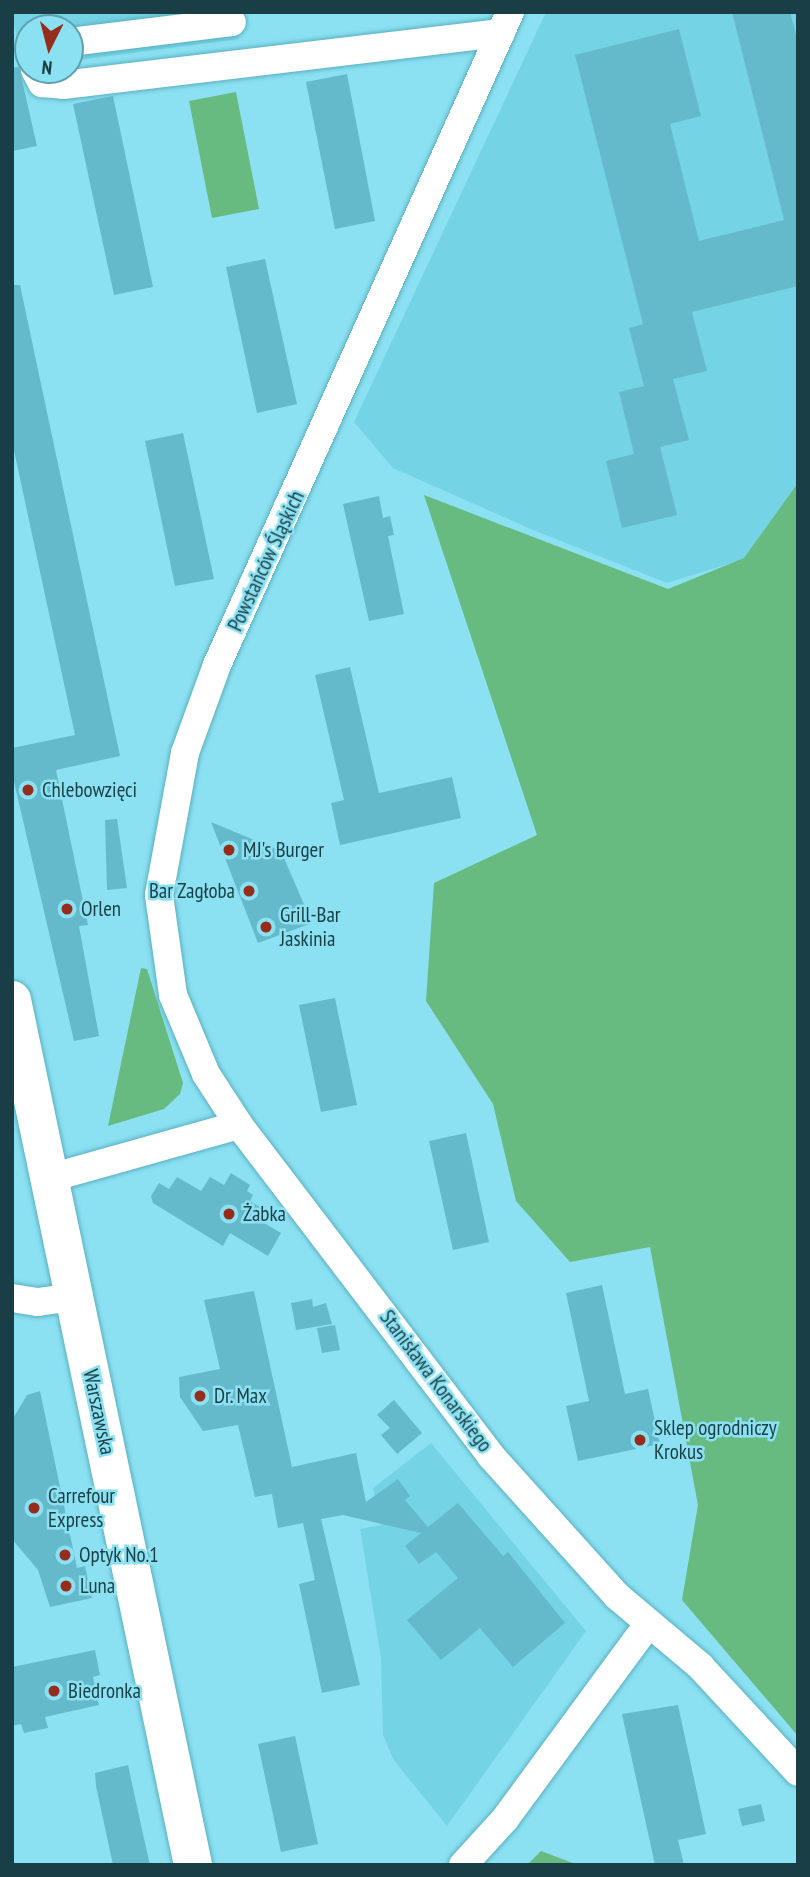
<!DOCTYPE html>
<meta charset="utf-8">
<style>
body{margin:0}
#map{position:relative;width:810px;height:1877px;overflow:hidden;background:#8be1f2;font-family:"PT Sans Narrow",sans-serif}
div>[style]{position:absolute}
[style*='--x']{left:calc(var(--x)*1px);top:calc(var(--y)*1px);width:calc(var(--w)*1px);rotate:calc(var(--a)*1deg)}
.built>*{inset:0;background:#74d3e5}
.green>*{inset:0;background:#67bb80}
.building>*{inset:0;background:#64baca}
.roads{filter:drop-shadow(0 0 2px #5ab0c0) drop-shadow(0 0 2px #5ab0c0)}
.minor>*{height:28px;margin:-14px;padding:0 14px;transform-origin:14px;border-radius:14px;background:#fff}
.secondary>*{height:38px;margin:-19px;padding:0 19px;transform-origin:19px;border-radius:19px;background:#fff}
.dots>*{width:19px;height:19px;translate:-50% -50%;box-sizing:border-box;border:4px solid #8be1f2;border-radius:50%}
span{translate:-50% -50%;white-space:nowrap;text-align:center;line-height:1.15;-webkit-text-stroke:5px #8be1f2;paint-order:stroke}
.street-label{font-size:21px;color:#1a3e45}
.poi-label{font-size:21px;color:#1a3e45}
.left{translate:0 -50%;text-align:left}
.right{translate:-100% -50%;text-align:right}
.frame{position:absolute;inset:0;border:14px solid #1a3e45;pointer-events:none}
.north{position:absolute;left:14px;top:14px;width:70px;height:70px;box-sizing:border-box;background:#8be1f2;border:2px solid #5ea0ad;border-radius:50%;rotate:186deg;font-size:19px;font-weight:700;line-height:28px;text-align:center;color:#1a3e45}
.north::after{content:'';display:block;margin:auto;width:24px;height:32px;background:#962c1b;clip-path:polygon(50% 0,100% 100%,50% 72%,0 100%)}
</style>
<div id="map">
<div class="built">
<i style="clip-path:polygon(12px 12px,235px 12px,239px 39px,70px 61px,70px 28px,28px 28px,28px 67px,22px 67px)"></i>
<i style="clip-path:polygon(546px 12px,798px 12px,798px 488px,744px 559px,667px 583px,533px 530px,393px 468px,354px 422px)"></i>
<i style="clip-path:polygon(431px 1443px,586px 1631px,447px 1826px,393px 1759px,383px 1735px,381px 1658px,360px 1529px,381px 1525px,373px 1488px)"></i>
</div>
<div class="green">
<i style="clip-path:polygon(236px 92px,259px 209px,212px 218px,189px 101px)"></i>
<i style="clip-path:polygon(798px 483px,798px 1736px,682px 1600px,698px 1505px,650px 1247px,570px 1262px,516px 1201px,493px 1104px,426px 1001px,434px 883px,537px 835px,424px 495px,668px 589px,744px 558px)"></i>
<i style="clip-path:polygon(141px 968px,147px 969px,183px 1083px,180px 1094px,164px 1109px,108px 1126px)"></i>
<i style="clip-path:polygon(541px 1851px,578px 1865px,527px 1865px)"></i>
</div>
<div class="building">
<i style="clip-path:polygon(732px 12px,790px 12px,798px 42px,798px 286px,692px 312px,707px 371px,673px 379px,689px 440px,660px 447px,677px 515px,622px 528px,606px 461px,634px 454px,619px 392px,644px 386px,629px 328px,643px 324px,575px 55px,679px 29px,701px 116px,670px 124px,699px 241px,784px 220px)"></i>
<i style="clip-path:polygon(19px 67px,37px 146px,12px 151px,12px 68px)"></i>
<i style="clip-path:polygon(347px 74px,375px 221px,335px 229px,306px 82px)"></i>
<i style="clip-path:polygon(113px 96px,153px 287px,114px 295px,73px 104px)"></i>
<i style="clip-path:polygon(265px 259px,297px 404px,257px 413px,226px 267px)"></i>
<i style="clip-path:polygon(12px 285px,20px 285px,120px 756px,56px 770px,88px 925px,79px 926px,99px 1036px,74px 1041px,12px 773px,12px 748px,75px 735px,12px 441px)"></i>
<i style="clip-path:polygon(183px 433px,214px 579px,175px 586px,145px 441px)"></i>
<i style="clip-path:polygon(379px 496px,383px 518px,390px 516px,394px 535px,388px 536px,404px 614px,369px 621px,343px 504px)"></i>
<i style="clip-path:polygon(350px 667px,379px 793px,452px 777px,461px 818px,340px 845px,331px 803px,344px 800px,315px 675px)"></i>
<i style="clip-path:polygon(117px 819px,127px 888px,107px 890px,105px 820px)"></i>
<i style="clip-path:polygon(211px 822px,281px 851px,312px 923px,258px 943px)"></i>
<i style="clip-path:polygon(335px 998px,357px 1105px,321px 1112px,299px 1005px)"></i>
<i style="clip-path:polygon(466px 1133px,489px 1242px,453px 1250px,429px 1141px)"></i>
<i style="clip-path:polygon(231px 1173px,250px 1185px,247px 1191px,253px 1195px,250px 1201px,269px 1213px,264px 1223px,281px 1233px,268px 1256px,230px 1233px,223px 1246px,153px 1203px,151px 1196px,159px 1183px,169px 1189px,177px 1177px,201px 1191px,210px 1177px,224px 1185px)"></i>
<i style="clip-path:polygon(602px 1285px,625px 1394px,648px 1389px,660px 1444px,578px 1461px,566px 1406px,589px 1401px,566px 1293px)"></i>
<i style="clip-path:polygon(254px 1291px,292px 1467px,356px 1453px,366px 1502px,398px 1479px,410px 1496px,405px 1500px,428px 1527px,458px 1503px,503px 1556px,508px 1552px,565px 1623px,513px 1667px,480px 1628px,441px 1660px,407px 1620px,458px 1578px,436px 1552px,419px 1564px,405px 1546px,421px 1533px,343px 1515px,321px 1519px,360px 1685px,322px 1693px,299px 1584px,315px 1580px,303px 1523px,278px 1528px,272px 1494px,255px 1497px,238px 1425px,203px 1431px,180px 1397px,179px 1377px,220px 1369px,204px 1300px)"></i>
<i style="clip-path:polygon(312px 1299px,313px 1307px,326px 1303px,332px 1324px,296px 1330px,291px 1303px)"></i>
<i style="clip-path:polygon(335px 1325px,340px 1350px,322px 1353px,317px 1328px)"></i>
<i style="clip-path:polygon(40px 1391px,77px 1568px,85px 1566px,92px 1598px,50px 1607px,38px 1570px,12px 1539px,12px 1420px,27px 1395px)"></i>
<i style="clip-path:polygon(394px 1400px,422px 1433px,397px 1454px,381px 1435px,390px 1428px,377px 1415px)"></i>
<i style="clip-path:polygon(95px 1650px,100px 1675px,93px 1677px,99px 1705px,45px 1717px,48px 1728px,24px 1733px,21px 1724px,12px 1726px,12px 1667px)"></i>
<i style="clip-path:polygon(678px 1705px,706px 1834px,678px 1840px,684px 1865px,655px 1865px,622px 1714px)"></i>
<i style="clip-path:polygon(295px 1736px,318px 1844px,281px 1852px,258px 1744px)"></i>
<i style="clip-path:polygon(128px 1765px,141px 1825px,150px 1865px,113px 1865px,96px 1786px,95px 1773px)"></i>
<i style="clip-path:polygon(761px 1804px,765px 1821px,742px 1826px,738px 1809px)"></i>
</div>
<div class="roads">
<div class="minor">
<i style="--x:510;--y:12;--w:716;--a:114.17"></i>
<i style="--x:217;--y:665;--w:94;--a:110"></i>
<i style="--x:185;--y:753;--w:144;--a:100.4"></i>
<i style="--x:159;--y:895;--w:101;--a:82"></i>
<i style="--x:173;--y:995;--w:86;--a:67.3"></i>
<i style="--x:206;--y:1074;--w:61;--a:57.1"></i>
<i style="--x:239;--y:1125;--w:416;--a:52.7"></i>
<i style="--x:491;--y:1456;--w:188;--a:48"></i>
<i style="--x:617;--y:1596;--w:109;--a:40.1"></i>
<i style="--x:700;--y:1666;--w:144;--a:47.2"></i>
<i style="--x:70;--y:42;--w:163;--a:-7"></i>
<i style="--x:35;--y:70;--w:15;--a:62"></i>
<i style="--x:42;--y:83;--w:21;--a:5"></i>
<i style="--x:63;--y:85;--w:441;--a:-6.8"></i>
<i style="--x:50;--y:1178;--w:196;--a:-15.7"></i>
<i style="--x:12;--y:1298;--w:26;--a:9"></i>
<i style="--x:38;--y:1302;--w:36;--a:-8"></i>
<i style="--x:463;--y:1865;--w:62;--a:-47.6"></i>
<i style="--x:505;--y:1819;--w:242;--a:-53.7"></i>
</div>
<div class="secondary">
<i style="--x:12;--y:1000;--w:884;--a:78.18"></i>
</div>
</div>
<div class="dots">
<i style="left:28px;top:790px;background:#962c1b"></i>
<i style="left:229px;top:850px;background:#962c1b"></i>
<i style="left:249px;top:891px;background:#962c1b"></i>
<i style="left:67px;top:909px;background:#962c1b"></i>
<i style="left:266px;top:927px;background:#962c1b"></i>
<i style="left:229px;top:1214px;background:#962c1b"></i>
<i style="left:200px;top:1396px;background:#962c1b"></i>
<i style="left:640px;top:1440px;background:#962c1b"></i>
<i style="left:34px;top:1508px;background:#962c1b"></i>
<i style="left:65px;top:1555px;background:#962c1b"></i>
<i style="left:66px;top:1586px;background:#962c1b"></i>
<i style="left:54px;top:1691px;background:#962c1b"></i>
</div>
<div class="street-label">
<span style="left:266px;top:561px;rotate:-65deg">Powstańców Śląskich</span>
<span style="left:436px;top:1381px;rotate:53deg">Stanisława Konarskiego</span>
<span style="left:99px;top:1412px;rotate:78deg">Warszawska</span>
</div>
<div class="poi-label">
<span class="left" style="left:42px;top:790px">Chlebowzięci</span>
<span class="left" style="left:243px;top:850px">MJ's Burger</span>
<span class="right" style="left:235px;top:891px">Bar Zagłoba</span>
<span class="left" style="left:81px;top:909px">Orlen</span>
<span class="left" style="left:280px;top:927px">Grill-Bar<br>Jaskinia</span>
<span class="left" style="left:243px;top:1214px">Żabka</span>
<span class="left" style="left:214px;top:1396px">Dr. Max</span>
<span class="left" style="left:654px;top:1440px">Sklep ogrodniczy<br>Krokus</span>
<span class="left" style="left:48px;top:1508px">Carrefour<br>Express</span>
<span class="left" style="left:79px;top:1555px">Optyk No.1</span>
<span class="left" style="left:80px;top:1586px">Luna</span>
<span class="left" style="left:68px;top:1691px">Biedronka</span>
</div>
<div class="frame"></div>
<div class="north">N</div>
</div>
